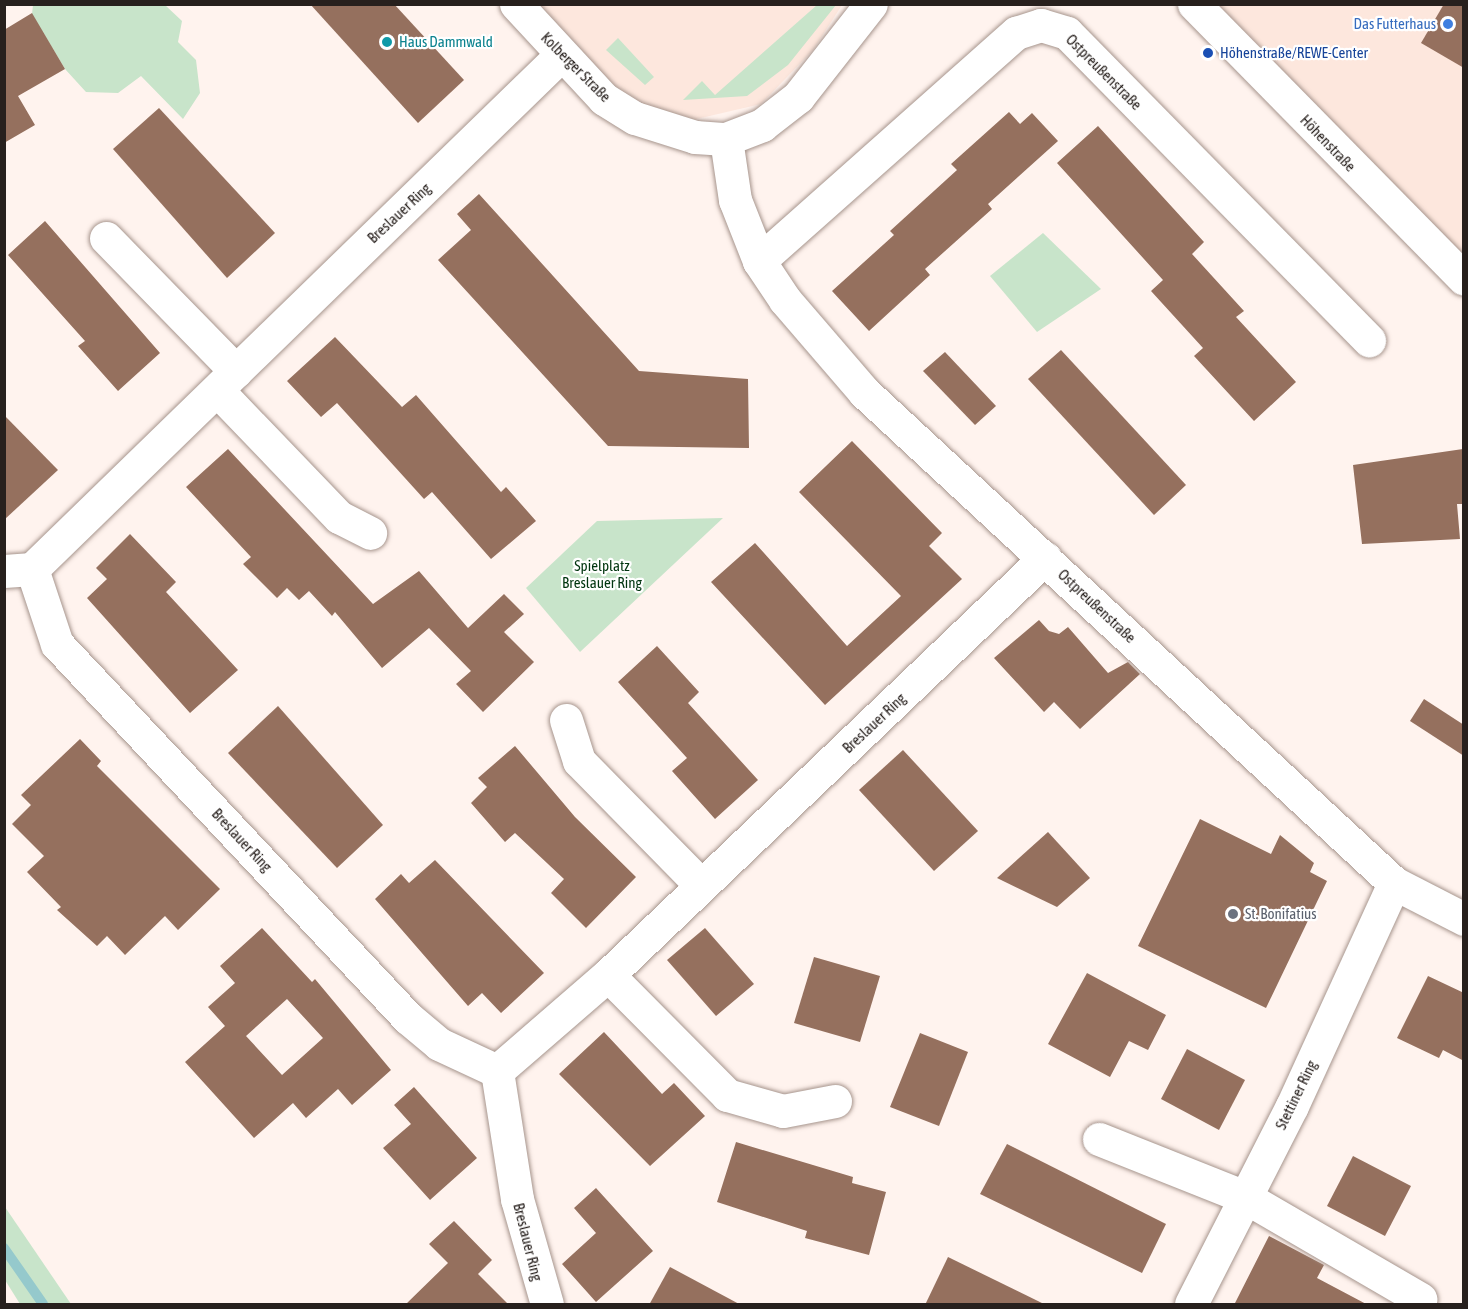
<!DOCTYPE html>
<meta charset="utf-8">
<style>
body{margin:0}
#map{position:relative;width:1468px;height:1309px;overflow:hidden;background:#fff3ee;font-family:"Asap Condensed",sans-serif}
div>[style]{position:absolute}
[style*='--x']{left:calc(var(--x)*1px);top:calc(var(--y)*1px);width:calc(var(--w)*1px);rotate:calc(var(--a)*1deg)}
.built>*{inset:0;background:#fde7dd}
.green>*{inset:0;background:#c8e4ca}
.stream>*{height:10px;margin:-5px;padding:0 5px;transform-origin:5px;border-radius:5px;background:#95c9cc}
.building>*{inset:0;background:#95705e}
.roads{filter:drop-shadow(0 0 2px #a7958d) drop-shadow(0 0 2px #a7958d)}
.minor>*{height:33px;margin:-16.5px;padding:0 16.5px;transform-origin:16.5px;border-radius:16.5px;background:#fff}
.dots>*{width:16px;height:16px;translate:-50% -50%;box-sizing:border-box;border:3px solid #fff;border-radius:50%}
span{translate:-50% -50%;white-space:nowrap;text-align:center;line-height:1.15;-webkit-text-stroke:4.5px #fff;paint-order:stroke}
.shop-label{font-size:15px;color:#366cbe}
.right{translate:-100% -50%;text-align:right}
.culture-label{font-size:15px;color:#0d838f}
.left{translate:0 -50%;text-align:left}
.transit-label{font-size:15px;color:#164399}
.street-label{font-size:15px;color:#27201d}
.park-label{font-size:15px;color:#00350f}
.worship-label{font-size:15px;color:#5b616d}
.frame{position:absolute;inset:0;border:6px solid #27201d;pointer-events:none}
</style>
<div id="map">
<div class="built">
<i style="clip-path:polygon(537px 5px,842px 5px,813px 50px,761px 104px,688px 121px,628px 100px)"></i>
<i style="clip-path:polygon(1216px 5px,1463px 5px,1463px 257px)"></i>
</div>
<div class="green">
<i style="clip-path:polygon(33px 5px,165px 5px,182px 21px,178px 42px,196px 60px,200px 93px,183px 119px,141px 76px,118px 93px,86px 92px,65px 69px,32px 14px)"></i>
<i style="clip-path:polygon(817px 5px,836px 5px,788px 65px,747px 96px,683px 100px,702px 81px,715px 95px)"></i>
<i style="clip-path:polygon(618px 38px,654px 77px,645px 85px,606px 50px)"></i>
<i style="clip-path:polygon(1043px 233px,1101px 289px,1037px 332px,990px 276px)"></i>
<i style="clip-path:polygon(723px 518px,580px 652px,526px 588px,597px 521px)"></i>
<i style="clip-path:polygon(4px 1207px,5px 1207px,71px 1304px,20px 1304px,5px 1280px)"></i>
</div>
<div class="stream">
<i style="--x:4;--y:1248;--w:68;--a:55.1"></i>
</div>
<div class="building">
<i style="clip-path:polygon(310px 4px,394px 4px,464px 80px,418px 123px)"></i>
<i style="clip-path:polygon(1444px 4px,1464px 4px,1464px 68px,1421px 43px)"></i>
<i style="clip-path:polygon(32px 13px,65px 69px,18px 96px,35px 125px,4px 143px,4px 30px)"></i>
<i style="clip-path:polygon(159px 108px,275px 233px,227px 278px,113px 149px)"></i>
<i style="clip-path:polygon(1009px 112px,1020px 124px,1032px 113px,1058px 141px,988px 204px,992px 209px,925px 269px,930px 275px,869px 331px,832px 291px,894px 235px,890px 231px,957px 170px,951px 164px)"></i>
<i style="clip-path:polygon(1098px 126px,1204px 242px,1192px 254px,1244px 311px,1236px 317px,1296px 382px,1254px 421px,1194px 356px,1203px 348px,1151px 291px,1163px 280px,1057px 163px)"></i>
<i style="clip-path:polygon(479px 194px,639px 371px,748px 379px,749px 448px,608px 446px,438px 260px,471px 230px,457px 214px)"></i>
<i style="clip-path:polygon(45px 221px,160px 353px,118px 391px,78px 346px,85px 341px,8px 255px)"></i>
<i style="clip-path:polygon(335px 337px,402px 407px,416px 395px,501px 492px,506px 487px,536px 521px,491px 559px,432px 492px,424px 499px,337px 403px,321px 417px,287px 381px)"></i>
<i style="clip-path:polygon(1061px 350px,1186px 485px,1154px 515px,1028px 379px)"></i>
<i style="clip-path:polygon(945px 352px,996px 406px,975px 425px,923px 371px)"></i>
<i style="clip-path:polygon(4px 415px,58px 470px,4px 520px)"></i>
<i style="clip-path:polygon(852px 441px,942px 533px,929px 546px,962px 579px,825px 705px,711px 582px,755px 543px,847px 646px,901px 596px,799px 492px)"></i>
<i style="clip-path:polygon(228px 449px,373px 604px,419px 571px,468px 628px,504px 594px,524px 614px,504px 632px,534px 662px,483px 712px,456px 684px,471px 671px,429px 628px,382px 668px,335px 612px,332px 616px,309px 591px,299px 600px,287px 588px,277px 598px,243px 564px,251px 557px,186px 487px)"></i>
<i style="clip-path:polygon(1463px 449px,1463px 504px,1457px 504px,1460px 539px,1362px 544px,1353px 465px)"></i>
<i style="clip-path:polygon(130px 534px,176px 582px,166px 592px,238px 670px,190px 713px,87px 598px,107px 579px,96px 568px)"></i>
<i style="clip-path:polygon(1039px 620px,1049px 631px,1059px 634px,1068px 627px,1108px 673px,1128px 662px,1140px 674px,1080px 729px,1054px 702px,1044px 712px,994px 658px)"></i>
<i style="clip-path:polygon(657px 646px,699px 692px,688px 703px,758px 780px,715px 819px,672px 771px,687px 758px,618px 682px)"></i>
<i style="clip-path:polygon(1424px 699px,1464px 725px,1464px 756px,1410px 721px)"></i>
<i style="clip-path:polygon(278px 706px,383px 825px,337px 868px,228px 753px)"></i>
<i style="clip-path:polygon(80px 739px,101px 761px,97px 766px,220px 889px,178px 930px,165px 916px,125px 955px,107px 936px,97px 946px,57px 910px,61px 907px,27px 872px,44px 856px,12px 824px,31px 805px,21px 795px)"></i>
<i style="clip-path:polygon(515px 746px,575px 817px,636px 877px,586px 928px,551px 893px,564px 879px,515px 833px,505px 842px,471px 803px,487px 787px,478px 778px)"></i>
<i style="clip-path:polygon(903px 750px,978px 831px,934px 871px,859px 790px)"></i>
<i style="clip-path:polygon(1200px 819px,1271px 854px,1280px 835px,1314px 863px,1310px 872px,1327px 881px,1266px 1008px,1138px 946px)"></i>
<i style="clip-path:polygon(1048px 832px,1090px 878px,1057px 907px,997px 878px)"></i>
<i style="clip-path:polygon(435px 860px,544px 973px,501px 1013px,482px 993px,468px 1006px,375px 899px,401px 874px,409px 883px)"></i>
<i style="clip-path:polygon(evenodd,262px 928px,312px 982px,315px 979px,391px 1070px,352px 1105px,338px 1089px,306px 1118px,293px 1103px,254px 1138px,185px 1062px,225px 1026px,208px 1007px,235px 983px,220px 966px,262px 928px,287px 999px,323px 1038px,282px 1075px,246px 1036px,287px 999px)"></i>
<i style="clip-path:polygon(705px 928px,754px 984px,716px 1016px,667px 960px)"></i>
<i style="clip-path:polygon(814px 957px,880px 976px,860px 1042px,794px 1023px)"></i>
<i style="clip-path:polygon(1087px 973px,1166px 1015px,1148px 1050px,1129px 1041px,1110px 1077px,1048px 1044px)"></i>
<i style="clip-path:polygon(1428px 976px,1464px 993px,1464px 1061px,1443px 1050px,1439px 1058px,1397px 1038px)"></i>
<i style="clip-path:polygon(604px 1032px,662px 1094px,674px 1083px,705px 1116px,650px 1166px,559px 1074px)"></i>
<i style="clip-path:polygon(920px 1033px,968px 1052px,939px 1126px,890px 1107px)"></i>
<i style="clip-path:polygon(1187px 1049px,1245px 1080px,1219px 1130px,1161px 1099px)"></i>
<i style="clip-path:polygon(414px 1087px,477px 1158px,430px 1200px,383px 1148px,411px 1124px,394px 1105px)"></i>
<i style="clip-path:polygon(736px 1142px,853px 1177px,852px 1183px,886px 1192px,869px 1255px,805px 1238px,807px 1231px,717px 1202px)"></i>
<i style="clip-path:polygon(1007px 1144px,1166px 1224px,1142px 1273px,980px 1194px)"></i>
<i style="clip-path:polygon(1353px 1156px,1411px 1186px,1385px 1236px,1327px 1206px)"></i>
<i style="clip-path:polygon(596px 1188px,653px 1251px,596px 1302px,562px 1264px,596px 1233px,574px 1208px)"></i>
<i style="clip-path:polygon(454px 1221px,492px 1260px,478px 1274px,509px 1305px,405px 1305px,448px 1263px,429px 1244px)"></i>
<i style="clip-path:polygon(1269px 1236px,1324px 1265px,1317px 1278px,1368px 1305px,1234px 1305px)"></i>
<i style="clip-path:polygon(948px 1257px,1046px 1305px,925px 1305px)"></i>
<i style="clip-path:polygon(670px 1267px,741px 1305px,649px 1305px)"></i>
</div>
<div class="roads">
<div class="minor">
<i style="--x:516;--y:4;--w:129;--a:47.2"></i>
<i style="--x:604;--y:99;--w:36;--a:32"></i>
<i style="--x:635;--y:118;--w:63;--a:17.6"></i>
<i style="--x:695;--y:137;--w:31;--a:4"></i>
<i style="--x:726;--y:139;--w:39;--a:-21"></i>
<i style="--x:762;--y:125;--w:46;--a:-37.9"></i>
<i style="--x:798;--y:97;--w:118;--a:-51.9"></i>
<i style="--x:1194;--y:4;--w:385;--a:45.5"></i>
<i style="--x:561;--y:55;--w:738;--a:135.82"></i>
<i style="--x:32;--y:569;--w:79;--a:71.6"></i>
<i style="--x:57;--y:644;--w:513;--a:46.82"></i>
<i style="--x:408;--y:1018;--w:40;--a:40"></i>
<i style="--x:439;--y:1044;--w:64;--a:25"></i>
<i style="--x:497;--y:1071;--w:147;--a:-40.9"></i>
<i style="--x:608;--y:975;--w:604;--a:-43.66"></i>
<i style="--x:726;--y:139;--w:62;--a:81.6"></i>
<i style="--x:735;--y:200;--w:66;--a:68.5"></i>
<i style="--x:759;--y:261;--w:47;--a:56.3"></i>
<i style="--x:785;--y:300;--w:121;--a:49.3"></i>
<i style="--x:864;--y:392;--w:722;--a:42.81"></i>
<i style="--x:1394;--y:883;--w:79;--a:27.2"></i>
<i style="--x:106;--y:238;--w:186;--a:45.7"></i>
<i style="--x:759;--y:261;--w:344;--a:-41.6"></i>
<i style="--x:1016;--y:33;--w:26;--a:-18"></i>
<i style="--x:1041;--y:25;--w:27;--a:17"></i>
<i style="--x:1067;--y:33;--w:431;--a:45.5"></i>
<i style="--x:217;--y:390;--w:176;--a:46.2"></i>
<i style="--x:339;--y:517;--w:35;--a:27"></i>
<i style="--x:4;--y:571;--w:28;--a:-4"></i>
<i style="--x:566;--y:720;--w:43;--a:72.4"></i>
<i style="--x:579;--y:761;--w:173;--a:45.5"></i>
<i style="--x:608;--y:975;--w:169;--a:45.2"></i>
<i style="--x:727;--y:1095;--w:58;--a:15.9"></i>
<i style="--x:783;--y:1111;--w:53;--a:-10.9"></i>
<i style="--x:497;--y:1071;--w:130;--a:81.1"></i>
<i style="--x:517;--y:1199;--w:109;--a:74.1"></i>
<i style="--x:1099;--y:1139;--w:157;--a:21.7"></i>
<i style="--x:1245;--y:1197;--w:203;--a:30.2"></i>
<i style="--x:1191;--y:1304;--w:222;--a:-63"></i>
<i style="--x:1292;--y:1106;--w:245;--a:-65.4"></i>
</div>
</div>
<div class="dots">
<i style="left:1448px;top:24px;background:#3f7fe0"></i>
<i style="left:387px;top:42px;background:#0f9aa8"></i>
<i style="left:1208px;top:53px;background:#1a4fb4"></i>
<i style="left:1233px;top:914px;background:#6b7280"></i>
</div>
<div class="shop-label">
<span class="right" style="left:1436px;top:24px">Das Futterhaus</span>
</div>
<div class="culture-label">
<span class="left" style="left:399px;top:42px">Haus Dammwald</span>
</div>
<div class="transit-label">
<span class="left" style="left:1220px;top:53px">Höhenstraße/REWE-Center</span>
</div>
<div class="street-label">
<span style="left:576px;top:67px;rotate:45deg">Kolberger Straße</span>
<span style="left:1104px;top:72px;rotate:45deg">Ostpreußenstraße</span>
<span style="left:1328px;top:143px;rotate:46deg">Höhenstraße</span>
<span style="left:399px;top:213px;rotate:-43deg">Breslauer Ring</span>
<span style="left:1097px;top:606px;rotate:43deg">Ostpreußenstraße</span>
<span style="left:874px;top:723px;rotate:-43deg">Breslauer Ring</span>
<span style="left:242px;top:840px;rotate:47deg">Breslauer Ring</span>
<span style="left:1296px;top:1095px;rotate:-64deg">Stettiner Ring</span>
<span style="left:528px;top:1242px;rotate:76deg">Breslauer Ring</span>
</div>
<div class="park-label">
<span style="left:602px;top:574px">Spielplatz<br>Breslauer Ring</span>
</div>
<div class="worship-label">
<span class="left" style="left:1245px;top:914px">St. Bonifatius</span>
</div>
<div class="frame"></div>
</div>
